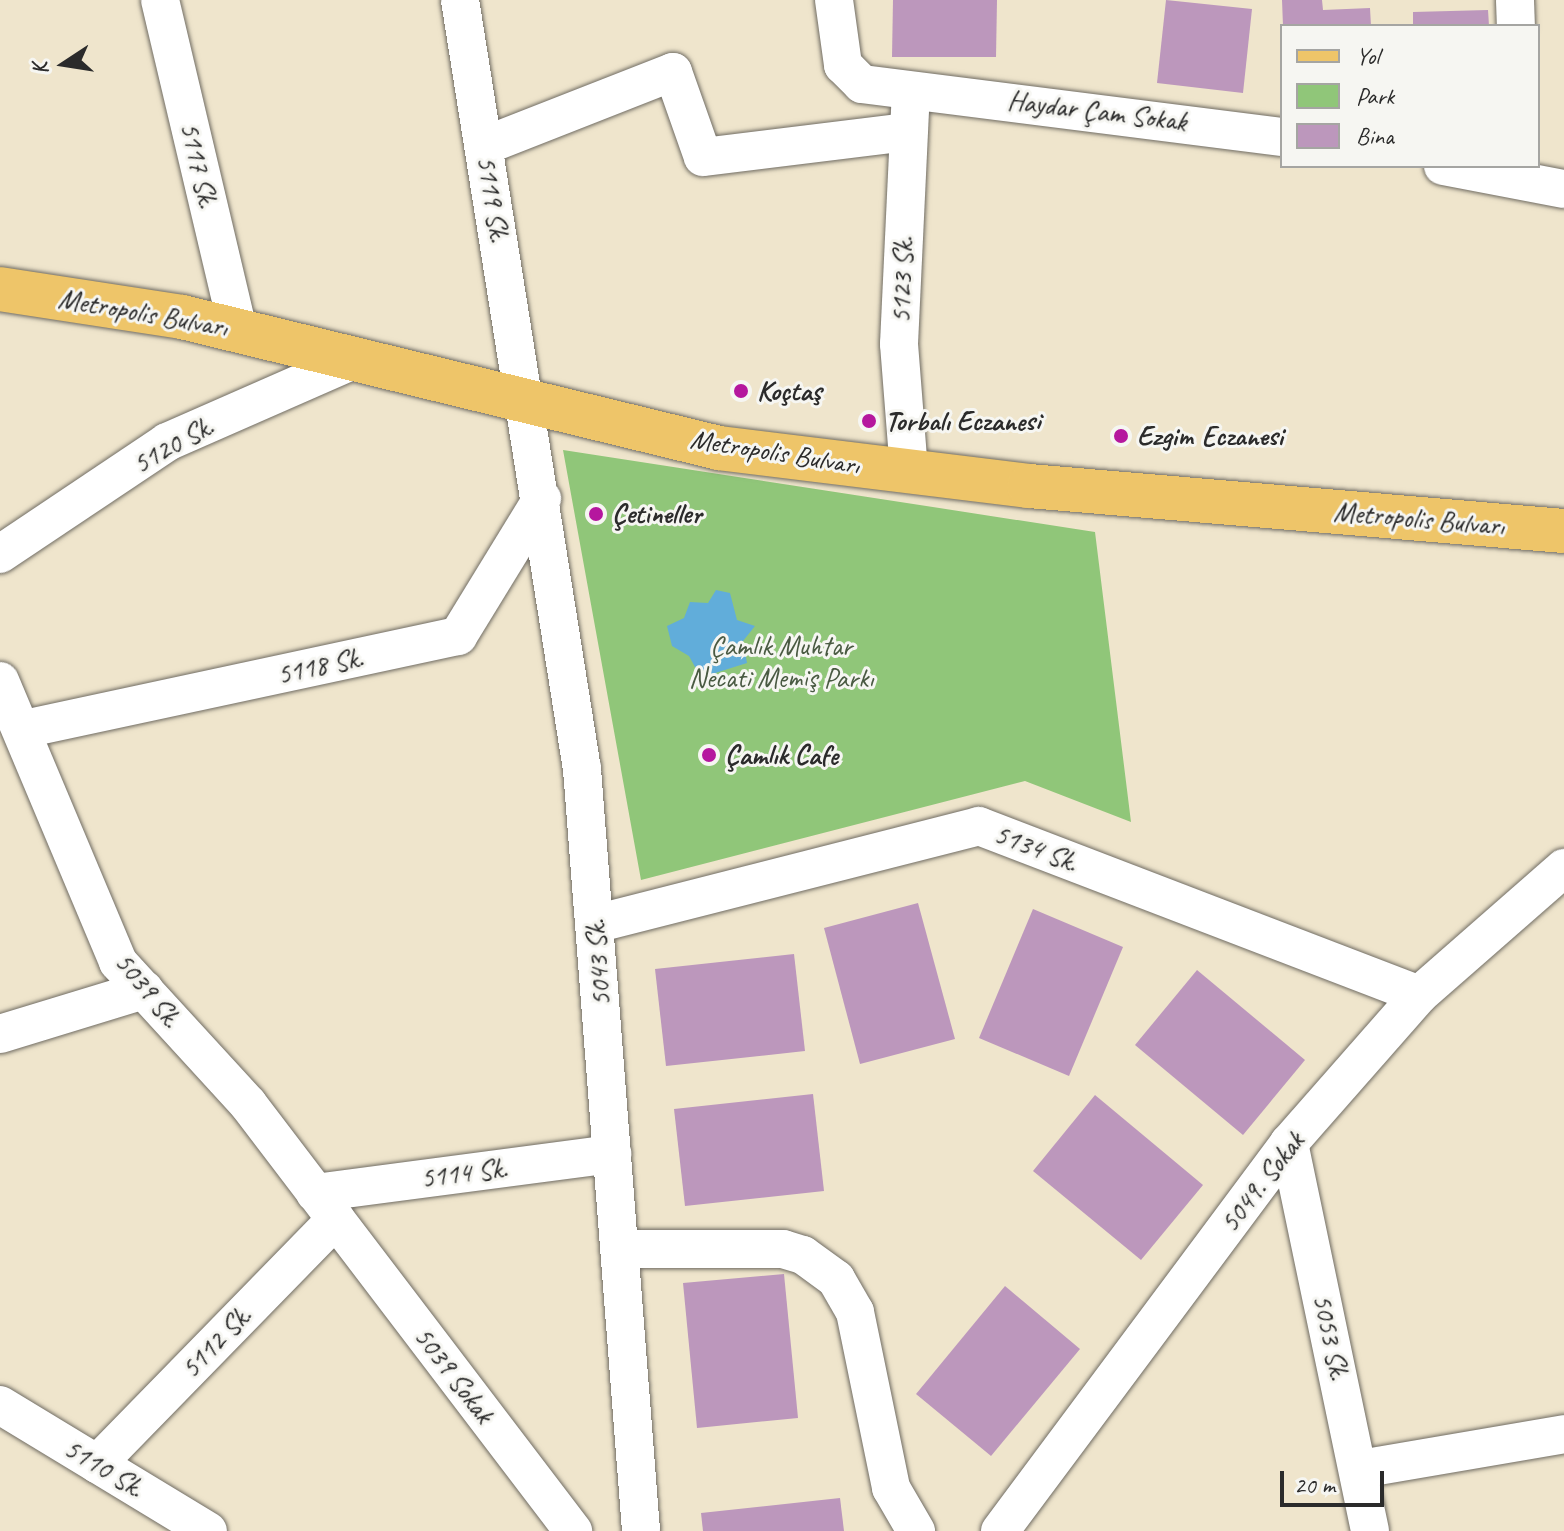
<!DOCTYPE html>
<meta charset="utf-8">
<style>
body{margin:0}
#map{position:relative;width:1564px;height:1531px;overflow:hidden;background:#efe5cc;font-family:Caveat,sans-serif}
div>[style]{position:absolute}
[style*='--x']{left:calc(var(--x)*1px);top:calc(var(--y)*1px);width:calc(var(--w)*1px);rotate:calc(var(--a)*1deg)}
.green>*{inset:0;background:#90c679}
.water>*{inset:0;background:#61adda}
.building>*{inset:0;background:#bc97bc}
.roads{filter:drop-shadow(0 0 2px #706c63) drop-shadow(0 0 2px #706c63)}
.minor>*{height:38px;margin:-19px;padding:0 19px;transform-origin:19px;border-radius:19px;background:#fff}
.major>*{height:44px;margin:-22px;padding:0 22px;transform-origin:22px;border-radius:22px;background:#eec569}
.dots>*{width:22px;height:22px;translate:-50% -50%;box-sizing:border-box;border:4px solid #f6f6f2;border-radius:50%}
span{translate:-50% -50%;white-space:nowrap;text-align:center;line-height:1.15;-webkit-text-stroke:6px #f6f6f2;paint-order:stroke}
.street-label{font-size:28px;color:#2b2b2b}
.poi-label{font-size:28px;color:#2b2b2b;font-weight:700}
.left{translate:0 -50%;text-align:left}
.park-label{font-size:28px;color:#495a42}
.legend{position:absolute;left:1280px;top:24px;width:260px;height:144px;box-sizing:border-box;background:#f6f6f2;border:2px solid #a5a5a2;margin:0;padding:10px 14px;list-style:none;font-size:24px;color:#2b2b2b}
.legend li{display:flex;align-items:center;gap:16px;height:40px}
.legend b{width:40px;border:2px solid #a5a5a2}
.north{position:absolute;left:24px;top:24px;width:80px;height:80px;-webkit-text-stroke:6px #f6f6f2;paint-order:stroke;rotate:258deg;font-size:22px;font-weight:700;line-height:32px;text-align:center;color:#2b2b2b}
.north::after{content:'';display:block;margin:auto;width:28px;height:36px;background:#2b2b2b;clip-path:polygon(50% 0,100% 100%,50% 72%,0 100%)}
.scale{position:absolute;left:1280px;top:1471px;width:104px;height:36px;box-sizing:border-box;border:4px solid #2b2b2b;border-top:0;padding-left:10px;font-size:24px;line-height:28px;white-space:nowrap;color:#2b2b2b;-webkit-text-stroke:6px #f6f6f2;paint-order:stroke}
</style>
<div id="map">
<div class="green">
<i style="clip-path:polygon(563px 450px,1095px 532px,1131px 822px,1025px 781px,641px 880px)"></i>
</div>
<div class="water">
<i style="clip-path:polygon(716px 590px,730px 593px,737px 620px,755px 626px,743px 641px,747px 663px,712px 674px,695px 667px,689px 656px,672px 646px,667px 626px,684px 618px,690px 602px,708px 603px)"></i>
</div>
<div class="building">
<i style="clip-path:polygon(893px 0,997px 0,996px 57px,892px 57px)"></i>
<i style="clip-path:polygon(1166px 0,1252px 9px,1243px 93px,1157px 83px)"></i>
<i style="clip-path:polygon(1282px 0,1322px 0,1323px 10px,1370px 8px,1371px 26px,1283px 26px)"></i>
<i style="clip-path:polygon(1488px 10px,1489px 26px,1413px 26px,1413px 12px)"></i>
<i style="clip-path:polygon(918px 903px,955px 1039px,860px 1064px,824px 928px)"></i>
<i style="clip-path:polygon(1033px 909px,1123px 947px,1069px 1076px,979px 1038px)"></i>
<i style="clip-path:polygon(794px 954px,805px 1051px,666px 1066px,655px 969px)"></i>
<i style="clip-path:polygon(1197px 970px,1305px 1060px,1243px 1135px,1135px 1045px)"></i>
<i style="clip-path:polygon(813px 1094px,824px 1191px,685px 1206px,674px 1109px)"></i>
<i style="clip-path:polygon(1095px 1095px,1203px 1185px,1141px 1260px,1033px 1171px)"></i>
<i style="clip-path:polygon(784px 1274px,798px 1418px,697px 1428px,683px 1283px)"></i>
<i style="clip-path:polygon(1005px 1286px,1080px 1349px,991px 1456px,916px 1394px)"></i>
<i style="clip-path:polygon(840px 1498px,844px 1531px,703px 1531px,701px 1513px)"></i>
</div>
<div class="roads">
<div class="minor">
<i style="--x:160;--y:0;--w:339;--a:76.7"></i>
<i style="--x:460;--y:0;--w:779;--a:80.99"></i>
<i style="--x:582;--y:769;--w:764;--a:85.57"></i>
<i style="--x:834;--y:0;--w:66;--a:82.1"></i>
<i style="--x:843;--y:65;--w:27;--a:45"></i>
<i style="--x:862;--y:84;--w:423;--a:7.2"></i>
<i style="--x:1515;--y:0;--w:26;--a:88"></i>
<i style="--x:484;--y:146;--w:203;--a:-21.4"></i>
<i style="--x:673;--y:72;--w:90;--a:70.6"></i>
<i style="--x:703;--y:157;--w:206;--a:-7"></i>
<i style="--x:1443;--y:166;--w:123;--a:10.8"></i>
<i style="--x:909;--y:471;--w:127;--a:-94.5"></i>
<i style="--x:899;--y:344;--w:237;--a:-87.3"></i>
<i style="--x:0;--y:554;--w:201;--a:-33.8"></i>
<i style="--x:167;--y:442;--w:209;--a:-23.7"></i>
<i style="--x:0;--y:681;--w:305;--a:67.2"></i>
<i style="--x:118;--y:962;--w:193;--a:47.5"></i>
<i style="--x:248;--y:1104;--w:537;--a:52.72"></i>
<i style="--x:24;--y:729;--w:444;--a:-12.1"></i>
<i style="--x:458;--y:636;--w:161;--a:-58.5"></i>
<i style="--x:595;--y:924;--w:396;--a:-14.3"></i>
<i style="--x:979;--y:826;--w:471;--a:21"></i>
<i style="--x:0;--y:1034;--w:151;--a:-17"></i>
<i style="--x:1289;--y:1143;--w:396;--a:78.2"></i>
<i style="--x:315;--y:1193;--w:300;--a:-7.5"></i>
<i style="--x:620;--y:1249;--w:163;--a:0"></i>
<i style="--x:783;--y:1249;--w:21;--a:17"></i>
<i style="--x:803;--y:1255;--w:41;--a:36"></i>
<i style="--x:836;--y:1279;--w:38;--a:60"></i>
<i style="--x:855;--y:1312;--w:180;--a:78.4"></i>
<i style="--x:891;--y:1488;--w:50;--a:59.8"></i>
<i style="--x:0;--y:1405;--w:243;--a:31.2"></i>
<i style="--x:97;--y:1464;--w:342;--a:-45.7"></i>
<i style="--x:1360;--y:1469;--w:207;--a:-9.7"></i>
<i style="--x:1000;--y:1531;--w:484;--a:-53.3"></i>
<i style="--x:1289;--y:1143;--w:197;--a:-48.7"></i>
<i style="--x:1419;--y:995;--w:193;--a:-41.2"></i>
</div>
<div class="major">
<i style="--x:0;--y:289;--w:184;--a:8.7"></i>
<i style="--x:182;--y:317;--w:553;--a:13.71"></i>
<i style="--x:719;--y:448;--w:312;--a:7"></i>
<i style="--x:1029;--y:486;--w:537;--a:4.81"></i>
</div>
</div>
<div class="dots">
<i style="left:741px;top:391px;background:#b5179e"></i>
<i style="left:869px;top:421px;background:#b5179e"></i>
<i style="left:1121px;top:436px;background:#b5179e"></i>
<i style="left:596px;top:514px;background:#b5179e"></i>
<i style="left:709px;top:755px;background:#b5179e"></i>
</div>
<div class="street-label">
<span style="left:1097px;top:111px;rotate:7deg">Haydar Çam Sokak</span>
<span style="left:199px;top:165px;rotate:77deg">5117 Sk.</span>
<span style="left:493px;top:199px;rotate:81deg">5119 Sk.</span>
<span style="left:902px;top:280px;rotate:-88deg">5123 Sk.</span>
<span style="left:143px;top:313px;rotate:10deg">Metropolis Bulvarı</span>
<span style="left:173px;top:445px;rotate:-29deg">5120 Sk.</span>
<span style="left:775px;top:452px;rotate:9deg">Metropolis Bulvarı</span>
<span style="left:1419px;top:519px;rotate:5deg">Metropolis Bulvarı</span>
<span style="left:320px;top:666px;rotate:-12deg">5118 Sk.</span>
<span style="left:1036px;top:848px;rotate:21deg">5134 Sk.</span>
<span style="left:598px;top:963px;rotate:-94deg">5043 Sk.</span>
<span style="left:148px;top:990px;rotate:51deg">5039 Sk.</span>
<span style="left:464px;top:1173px;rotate:-7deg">5114 Sk.</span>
<span style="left:1262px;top:1182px;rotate:-52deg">5049. Sokak</span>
<span style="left:1331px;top:1337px;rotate:78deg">5053 Sk.</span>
<span style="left:216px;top:1342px;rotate:-46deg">5112 Sk.</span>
<span style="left:454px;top:1375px;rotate:53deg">5039 Sokak</span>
<span style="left:104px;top:1468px;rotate:31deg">5110 Sk.</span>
</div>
<div class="poi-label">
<span class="left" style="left:757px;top:391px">Koçtaş</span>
<span class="left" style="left:885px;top:421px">Torbalı Eczanesi</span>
<span class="left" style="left:1137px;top:436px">Ezgim Eczanesi</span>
<span class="left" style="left:612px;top:514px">Çetineller</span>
<span class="left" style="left:725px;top:755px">Çamlık Cafe</span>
</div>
<div class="park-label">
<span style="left:781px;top:662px">Çamlık Muhtar<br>Necati Memiş Parkı</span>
</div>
<ul class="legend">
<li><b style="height:10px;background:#eec569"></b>Yol</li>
<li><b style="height:22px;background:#90c679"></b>Park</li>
<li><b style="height:22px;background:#bc97bc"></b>Bina</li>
</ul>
<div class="north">K</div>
<div class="scale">20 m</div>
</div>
